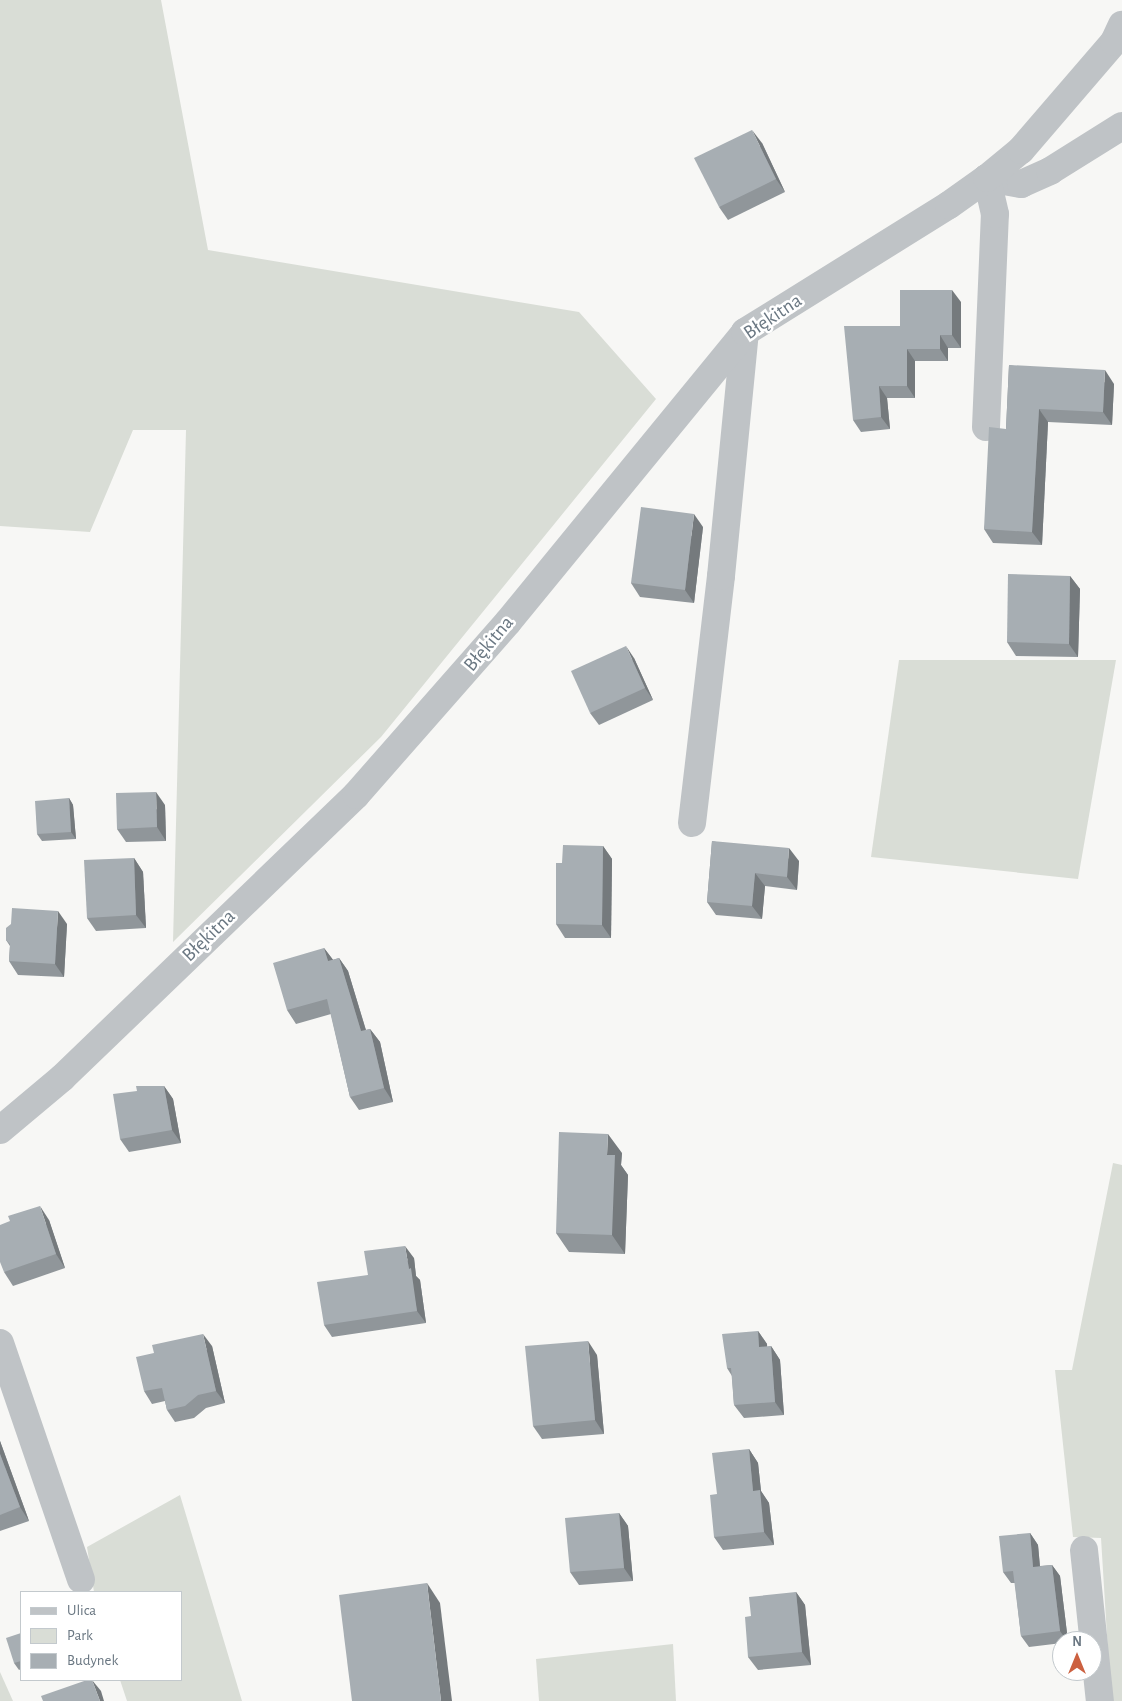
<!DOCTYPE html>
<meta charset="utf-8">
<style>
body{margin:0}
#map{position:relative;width:1122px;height:1701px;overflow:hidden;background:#f7f7f5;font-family:"Alegreya Sans",sans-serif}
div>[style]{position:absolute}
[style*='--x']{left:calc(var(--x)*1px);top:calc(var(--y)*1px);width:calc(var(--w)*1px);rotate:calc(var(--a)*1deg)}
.green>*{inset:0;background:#d9ddd6}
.minor>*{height:28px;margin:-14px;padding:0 14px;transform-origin:14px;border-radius:14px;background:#bfc3c6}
.wall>*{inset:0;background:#90969a}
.shaded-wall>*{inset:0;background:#757a7d}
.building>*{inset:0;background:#a7aeb3}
span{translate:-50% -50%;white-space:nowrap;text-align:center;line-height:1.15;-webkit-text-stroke:5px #fff;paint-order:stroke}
.street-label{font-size:20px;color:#6a7782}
.legend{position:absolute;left:20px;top:1591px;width:162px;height:90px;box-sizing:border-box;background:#fff;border:1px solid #c3c9cd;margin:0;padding:6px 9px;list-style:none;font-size:15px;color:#6a7782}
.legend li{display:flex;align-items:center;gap:10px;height:25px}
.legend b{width:25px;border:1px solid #c3c9cd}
.north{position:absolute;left:1052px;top:1631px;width:50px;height:50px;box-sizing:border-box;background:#fff;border:1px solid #c3c9cd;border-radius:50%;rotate:0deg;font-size:14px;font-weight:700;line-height:20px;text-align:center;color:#6a7782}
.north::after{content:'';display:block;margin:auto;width:18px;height:22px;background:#cc6140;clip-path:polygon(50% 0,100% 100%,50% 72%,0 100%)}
</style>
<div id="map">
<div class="green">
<i style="clip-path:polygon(0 0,161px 0,208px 250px,579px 312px,656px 399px,381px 737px,173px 942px,186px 430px,133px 430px,90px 532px,0 526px)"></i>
<i style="clip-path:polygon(899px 660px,1116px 660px,1078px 879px,871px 857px)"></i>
<i style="clip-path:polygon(1113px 1163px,1122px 1165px,1122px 1701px,1111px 1701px,1101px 1538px,1073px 1537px,1055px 1370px,1072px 1370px)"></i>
<i style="clip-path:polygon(180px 1495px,242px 1701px,127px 1701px,120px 1680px,181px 1680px,181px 1592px,94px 1592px,87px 1547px)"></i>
<i style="clip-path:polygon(673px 1644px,676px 1701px,539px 1701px,536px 1659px)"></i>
<i style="clip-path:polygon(0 1672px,13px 1701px,0 1701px)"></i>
</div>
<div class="minor">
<i style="--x:987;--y:178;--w:35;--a:10"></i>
<i style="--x:1021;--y:184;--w:32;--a:-24"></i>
<i style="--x:1050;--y:171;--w:85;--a:-32"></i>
<i style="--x:986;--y:427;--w:213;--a:-87.6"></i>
<i style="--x:995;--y:214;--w:37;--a:-103"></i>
<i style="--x:692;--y:823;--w:249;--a:-83.3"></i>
<i style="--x:721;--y:576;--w:245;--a:-84.4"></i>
<i style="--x:0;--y:1130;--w:81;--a:-40"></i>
<i style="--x:62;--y:1078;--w:408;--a:-43.9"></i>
<i style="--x:356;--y:795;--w:230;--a:-48.7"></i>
<i style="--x:508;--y:622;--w:375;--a:-50.7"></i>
<i style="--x:745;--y:332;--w:240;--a:-31.9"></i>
<i style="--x:949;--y:205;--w:47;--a:-35.4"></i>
<i style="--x:987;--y:178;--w:44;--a:-39.5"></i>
<i style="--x:1021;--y:150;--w:143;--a:-49.3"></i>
<i style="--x:1114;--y:42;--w:19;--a:-65"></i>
<i style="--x:0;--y:1343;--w:250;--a:71.1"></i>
<i style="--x:1084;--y:1550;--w:152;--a:84"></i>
</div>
<div class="wall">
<i style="clip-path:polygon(762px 143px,785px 192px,728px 220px,719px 207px)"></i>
<i style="clip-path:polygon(961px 302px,961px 348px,948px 348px,948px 361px,915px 361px,915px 398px,887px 398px,890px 429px,861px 432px,853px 420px,900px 326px)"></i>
<i style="clip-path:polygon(1009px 365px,1114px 384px,1112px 425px,1048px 422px,1042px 545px,993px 543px,984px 529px,1006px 429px)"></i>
<i style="clip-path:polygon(703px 527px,694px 603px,640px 597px,631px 583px)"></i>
<i style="clip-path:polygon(1070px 576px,1080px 589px,1078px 657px,1016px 656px,1007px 642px)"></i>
<i style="clip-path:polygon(634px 658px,653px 700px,599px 725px,590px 713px)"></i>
<i style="clip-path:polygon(69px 798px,73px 805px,76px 839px,42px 841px,37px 834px)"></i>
<i style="clip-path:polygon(165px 805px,166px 841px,126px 842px,117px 829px)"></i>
<i style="clip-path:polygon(712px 841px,799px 861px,797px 890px,765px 886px,762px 919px,716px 915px,707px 902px)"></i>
<i style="clip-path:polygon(603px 846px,612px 859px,611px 938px,565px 938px,556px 924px,562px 863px)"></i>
<i style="clip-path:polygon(134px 858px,143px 872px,146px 928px,96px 931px,87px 918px)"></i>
<i style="clip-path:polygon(67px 924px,64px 977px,18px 975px,9px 961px,10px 946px,6px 940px)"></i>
<i style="clip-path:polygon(324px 948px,333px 960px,339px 958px,348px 971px,366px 1030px,370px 1029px,380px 1042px,393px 1102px,359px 1110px,350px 1097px,331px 1014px,296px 1024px,287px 1010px)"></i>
<i style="clip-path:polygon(164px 1086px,173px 1099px,181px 1143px,129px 1152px,120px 1139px)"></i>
<i style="clip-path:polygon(622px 1153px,621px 1165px,628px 1175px,625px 1254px,569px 1252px,556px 1233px)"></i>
<i style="clip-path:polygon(49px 1220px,65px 1268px,13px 1286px,4px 1272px)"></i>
<i style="clip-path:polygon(414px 1258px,416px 1276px,420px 1280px,426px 1323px,332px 1337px,324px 1325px,368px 1275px)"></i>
<i style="clip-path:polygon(758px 1331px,767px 1344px,767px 1347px,771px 1346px,780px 1360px,784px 1415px,744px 1418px,734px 1405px,732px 1376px,727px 1368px)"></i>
<i style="clip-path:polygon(212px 1346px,225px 1403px,206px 1408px,194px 1418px,175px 1422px,167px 1410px,165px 1401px,152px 1404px,144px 1391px)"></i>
<i style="clip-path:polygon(597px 1355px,604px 1434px,542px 1439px,533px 1426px)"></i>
<i style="clip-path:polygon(0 1441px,29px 1521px,0 1531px)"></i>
<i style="clip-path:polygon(749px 1449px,758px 1463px,761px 1491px,769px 1503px,774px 1545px,723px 1550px,714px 1537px,717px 1494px)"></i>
<i style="clip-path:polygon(619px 1513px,628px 1526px,633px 1581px,579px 1585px,570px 1572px)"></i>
<i style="clip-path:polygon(1030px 1533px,1038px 1545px,1040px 1566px,1052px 1565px,1060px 1576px,1068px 1641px,1062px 1641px,1062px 1643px,1029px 1647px,1021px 1636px,1015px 1583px,1011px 1583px,1003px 1572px)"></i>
<i style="clip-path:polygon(796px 1592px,805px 1605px,811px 1665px,758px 1670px,748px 1657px,751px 1616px)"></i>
<i style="clip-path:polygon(21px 1633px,21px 1669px,19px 1670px,14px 1663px)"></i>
</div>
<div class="shaded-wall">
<i style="clip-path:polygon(752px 130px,762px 143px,785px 192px,776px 179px)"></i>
<i style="clip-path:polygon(952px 290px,961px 302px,961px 348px,952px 335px)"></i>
<i style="clip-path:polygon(940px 335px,948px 348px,948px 361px,940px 349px)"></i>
<i style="clip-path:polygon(907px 349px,915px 361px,915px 398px,907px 386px)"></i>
<i style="clip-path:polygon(1105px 370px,1114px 384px,1112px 425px,1103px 412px)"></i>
<i style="clip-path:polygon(879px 386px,887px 398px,890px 429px,881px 417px)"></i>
<i style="clip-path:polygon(1039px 409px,1048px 422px,1042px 545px,1032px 532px)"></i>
<i style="clip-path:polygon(694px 514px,703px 527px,694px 603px,685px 590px)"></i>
<i style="clip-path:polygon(1070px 576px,1080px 589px,1078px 657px,1069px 644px)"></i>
<i style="clip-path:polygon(626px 646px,634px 658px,653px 700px,645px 688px)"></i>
<i style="clip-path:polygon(156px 792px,165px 805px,166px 841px,157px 827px)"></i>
<i style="clip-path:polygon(69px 798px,73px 805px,76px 839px,71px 832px)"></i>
<i style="clip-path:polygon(603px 846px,612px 859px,611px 938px,602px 925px)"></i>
<i style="clip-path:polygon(789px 848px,799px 861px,797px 890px,787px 877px)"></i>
<i style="clip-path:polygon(134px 858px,143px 872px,146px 928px,136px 915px)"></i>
<i style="clip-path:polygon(755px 873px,765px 886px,762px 919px,752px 906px)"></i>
<i style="clip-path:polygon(58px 911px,67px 924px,64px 977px,55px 964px)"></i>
<i style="clip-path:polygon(324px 948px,334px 961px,328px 961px)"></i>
<i style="clip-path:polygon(339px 958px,348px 971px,370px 1044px,361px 1031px)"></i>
<i style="clip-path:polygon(370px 1029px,380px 1042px,393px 1102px,384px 1088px)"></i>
<i style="clip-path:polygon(164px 1086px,173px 1099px,181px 1143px,172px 1130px)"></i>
<i style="clip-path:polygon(608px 1134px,622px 1153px,621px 1165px,628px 1175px,625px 1254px,612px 1235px,607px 1155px)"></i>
<i style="clip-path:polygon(40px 1206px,49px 1220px,65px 1268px,56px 1254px)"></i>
<i style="clip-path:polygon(405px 1246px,414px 1258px,416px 1276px,420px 1280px,426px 1323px,417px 1311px,409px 1269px)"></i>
<i style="clip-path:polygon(758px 1331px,767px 1344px,768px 1361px,759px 1347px)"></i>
<i style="clip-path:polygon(203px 1334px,212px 1346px,225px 1403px,216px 1391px)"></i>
<i style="clip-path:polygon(588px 1341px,597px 1355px,604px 1434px,595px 1420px)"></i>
<i style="clip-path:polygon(771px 1346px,780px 1360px,784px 1415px,775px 1402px)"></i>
<i style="clip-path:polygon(0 1441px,29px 1521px,20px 1507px,0 1454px)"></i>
<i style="clip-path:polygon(749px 1449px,758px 1463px,761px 1491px,769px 1503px,774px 1545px,764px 1532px,753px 1491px)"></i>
<i style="clip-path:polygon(619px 1513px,628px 1526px,633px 1581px,624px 1568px)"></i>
<i style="clip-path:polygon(1030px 1533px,1038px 1545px,1041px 1579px,1033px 1567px)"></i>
<i style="clip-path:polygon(1052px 1565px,1060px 1576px,1068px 1641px,1067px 1641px,1060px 1631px)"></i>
<i style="clip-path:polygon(427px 1583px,440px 1603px,452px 1701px,441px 1701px)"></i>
<i style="clip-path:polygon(796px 1592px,805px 1605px,811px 1665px,802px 1652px)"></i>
<i style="clip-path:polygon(92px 1680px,101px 1691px,104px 1701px,100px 1701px)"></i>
</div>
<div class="building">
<i style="clip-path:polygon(752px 130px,776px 179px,719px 207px,694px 158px)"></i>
<i style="clip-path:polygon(900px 290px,952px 290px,952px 335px,940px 335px,940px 349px,907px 349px,907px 386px,879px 386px,881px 417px,853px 420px,844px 326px,900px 326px)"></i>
<i style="clip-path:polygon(1009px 365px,1105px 370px,1103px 412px,1039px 409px,1032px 532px,984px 529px,989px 427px,1006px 429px)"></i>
<i style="clip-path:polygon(641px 507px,694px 514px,685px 590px,631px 583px)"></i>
<i style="clip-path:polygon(1008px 574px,1070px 576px,1069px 644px,1007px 642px)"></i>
<i style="clip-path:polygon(626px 646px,645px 688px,590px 713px,571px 671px)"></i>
<i style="clip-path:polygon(156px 792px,157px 827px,117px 829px,116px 793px)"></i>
<i style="clip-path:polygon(69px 798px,71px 832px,37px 834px,35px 801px)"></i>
<i style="clip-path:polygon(712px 841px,789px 848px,787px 877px,755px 873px,752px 906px,707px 902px)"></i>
<i style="clip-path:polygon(563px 845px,603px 846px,602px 925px,556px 924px,556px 863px,562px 863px)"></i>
<i style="clip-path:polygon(134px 858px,136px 915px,87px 918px,84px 860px)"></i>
<i style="clip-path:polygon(12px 908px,58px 911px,55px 964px,9px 961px,10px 944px,6px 940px,6px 928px,11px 924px)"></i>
<i style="clip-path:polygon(324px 948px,328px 961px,339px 958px,361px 1031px,370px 1029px,384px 1088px,350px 1097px,327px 999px,287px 1010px,273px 963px)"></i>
<i style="clip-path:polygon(136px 1086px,164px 1086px,172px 1130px,120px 1139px,113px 1094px,137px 1091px)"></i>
<i style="clip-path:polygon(559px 1132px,608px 1134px,607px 1155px,615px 1155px,612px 1235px,556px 1233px)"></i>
<i style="clip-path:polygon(40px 1206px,56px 1254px,4px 1272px,0 1262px,0 1225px,10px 1221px,8px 1216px)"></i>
<i style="clip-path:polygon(405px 1246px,409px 1269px,411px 1268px,417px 1311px,324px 1325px,317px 1282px,368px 1275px,364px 1251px)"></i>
<i style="clip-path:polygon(758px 1331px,759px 1347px,771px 1346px,775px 1402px,734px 1405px,731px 1368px,727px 1368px,722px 1334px)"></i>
<i style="clip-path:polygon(203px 1334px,216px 1391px,198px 1395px,185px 1406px,167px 1410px,162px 1388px,144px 1391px,136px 1357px,154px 1353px,152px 1345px)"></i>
<i style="clip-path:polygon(588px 1341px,595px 1420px,533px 1426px,525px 1346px)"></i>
<i style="clip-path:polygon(749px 1449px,753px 1491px,760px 1490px,764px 1532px,714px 1537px,710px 1495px,717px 1494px,712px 1453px)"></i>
<i style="clip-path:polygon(0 1454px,20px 1507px,0 1515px)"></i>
<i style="clip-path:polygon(619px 1513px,624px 1568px,570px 1572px,565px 1518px)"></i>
<i style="clip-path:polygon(1030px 1533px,1033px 1567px,1052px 1565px,1060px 1631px,1021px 1636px,1013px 1571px,1003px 1572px,999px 1536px)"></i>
<i style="clip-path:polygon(427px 1583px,441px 1701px,352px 1701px,339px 1595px)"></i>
<i style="clip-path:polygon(796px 1592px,802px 1652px,748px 1657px,745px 1617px,751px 1616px,749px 1597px)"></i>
<i style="clip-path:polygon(21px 1633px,21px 1661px,14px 1663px,6px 1638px)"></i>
<i style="clip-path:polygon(87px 1680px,92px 1680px,100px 1701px,43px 1701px,41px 1696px)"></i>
</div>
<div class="street-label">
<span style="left:773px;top:317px;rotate:-34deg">Błękitna</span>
<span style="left:489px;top:644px;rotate:-50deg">Błękitna</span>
<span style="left:209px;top:936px;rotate:-44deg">Błękitna</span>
</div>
<ul class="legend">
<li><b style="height:6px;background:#bfc3c6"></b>Ulica</li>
<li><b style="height:14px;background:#d9ddd6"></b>Park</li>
<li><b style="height:14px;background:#a7aeb3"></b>Budynek</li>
</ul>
<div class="north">N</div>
</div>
